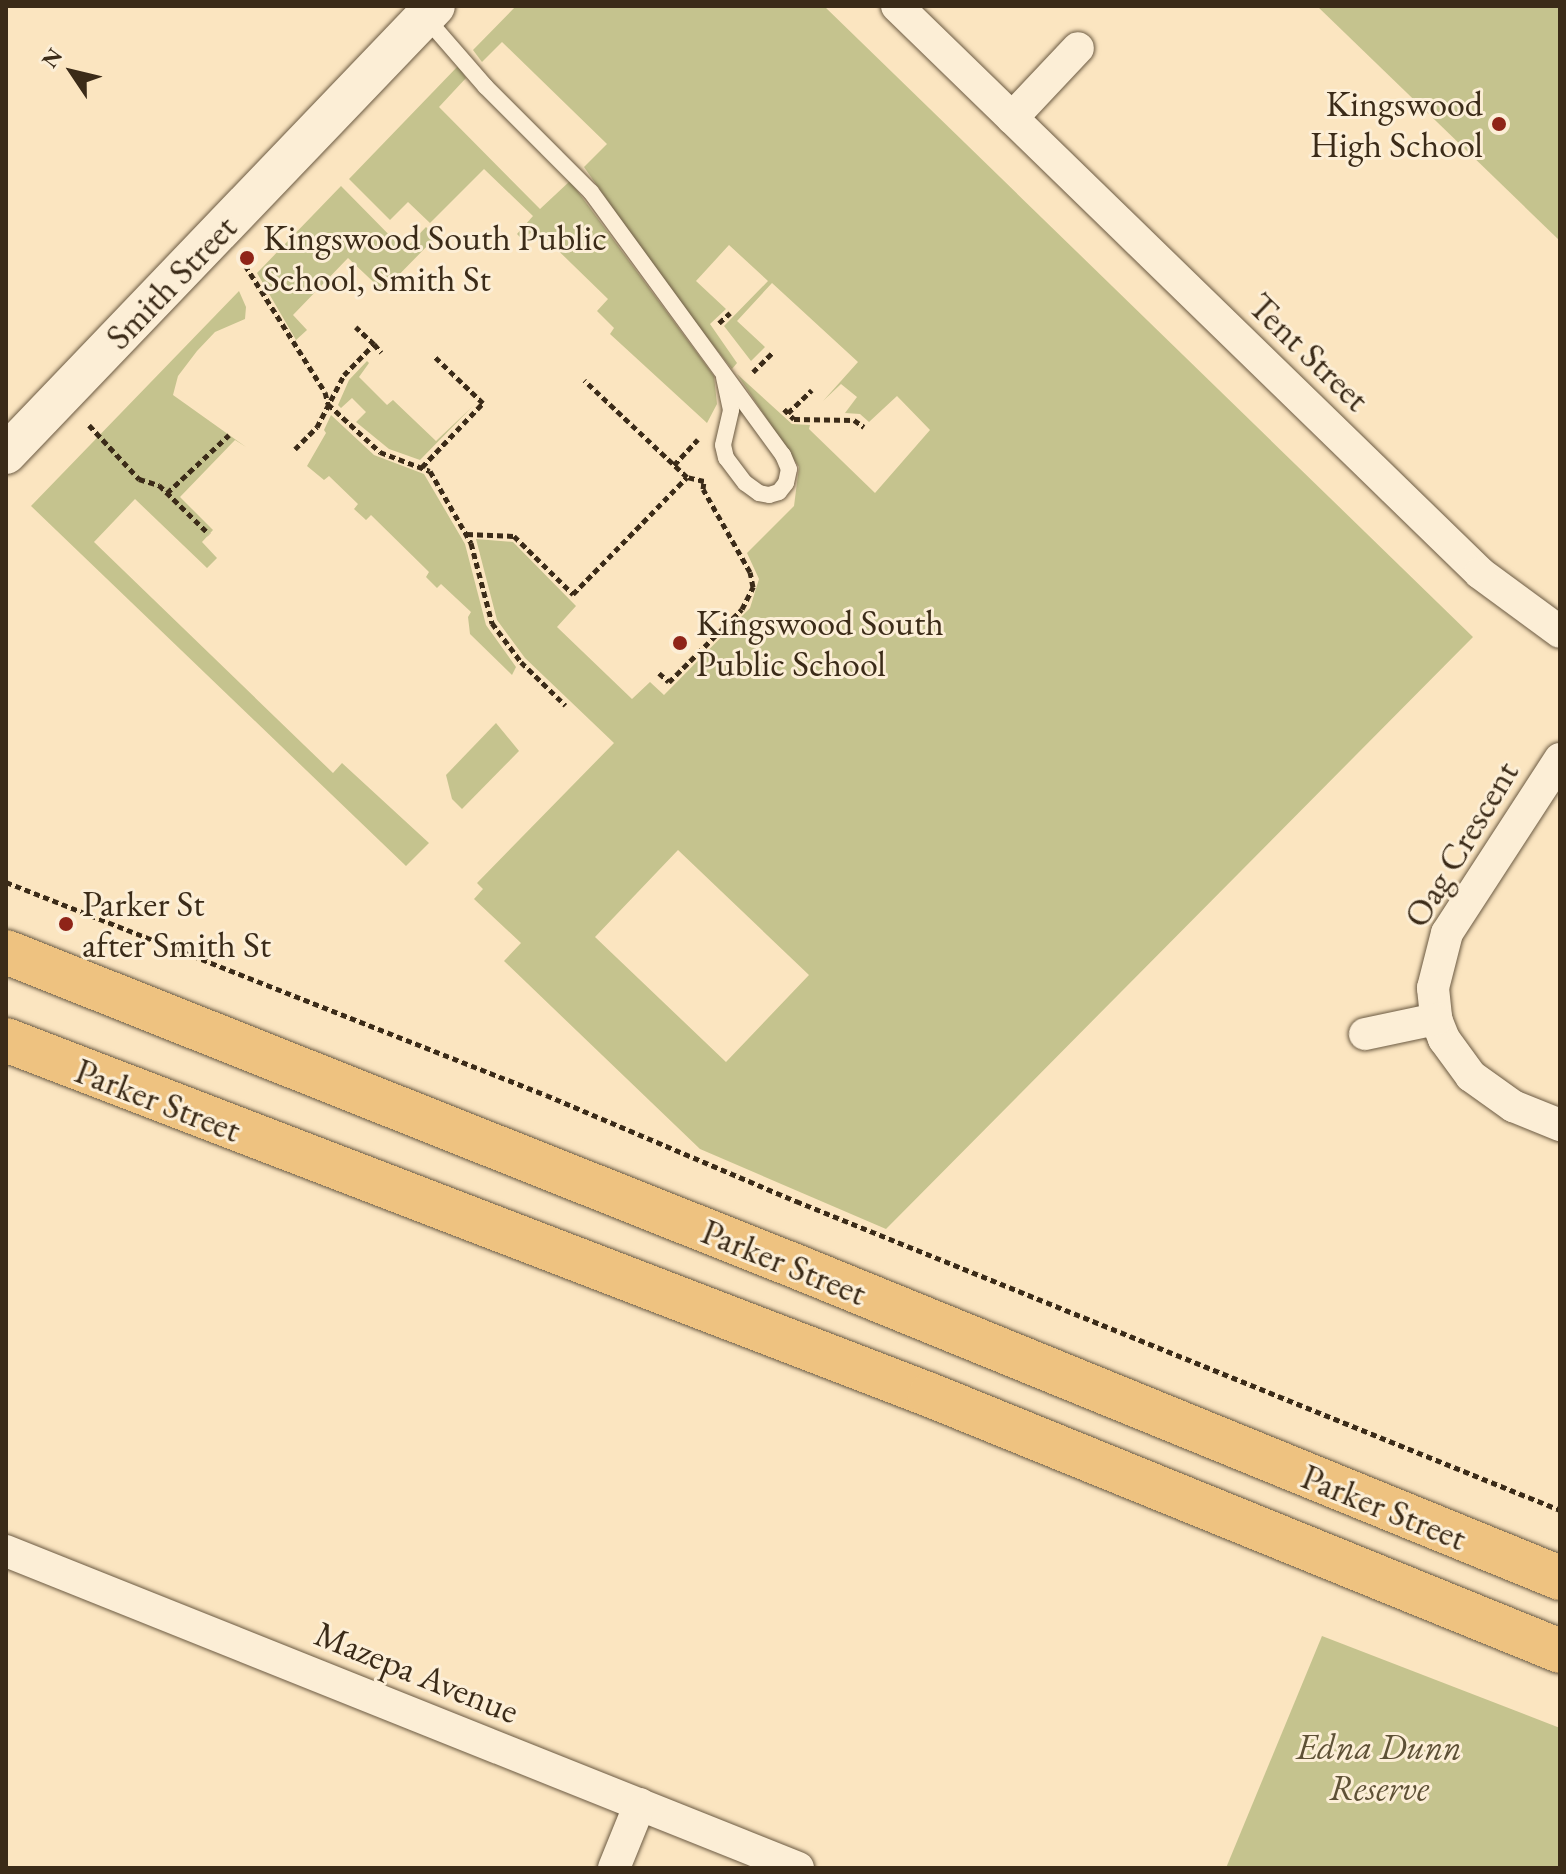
<!DOCTYPE html>
<style>
body{margin:0}
#map{position:relative;width:1566px;height:1874px;overflow:hidden;background:#fbe5c0;font-family:"EB Garamond",serif}
div>[style]{position:absolute}
[style*='--x']{left:calc(var(--x)*1px);top:calc(var(--y)*1px);width:calc(var(--w)*1px);rotate:calc(var(--a)*1deg)}
.green>*{inset:0;background:#c5c38e}
.path>*{height:5px;margin-top:-2.5px;transform-origin:0;background:repeating-linear-gradient(90deg,#3b2b18 0 6px,transparent 0 10px)}
.roads{filter:drop-shadow(0 0 2px #6b5a42) drop-shadow(0 0 2px #6b5a42)}
.service>*{height:16px;margin:-8px;padding:0 8px;transform-origin:8px;border-radius:8px;background:#fceed6}
.minor>*{height:32px;margin:-16px;padding:0 16px;transform-origin:16px;border-radius:16px;background:#fceed6}
.tertiary>*{height:40px;margin:-20px;padding:0 20px;transform-origin:20px;border-radius:20px;background:#fceed6}
.trunk>*{height:44px;margin:-22px;padding:0 22px;transform-origin:22px;border-radius:22px;background:#eec280}
.dots>*{width:22px;height:22px;translate:-50% -50%;box-sizing:border-box;border:4px solid #fceed6;border-radius:50%}
span{translate:-50% -50%;white-space:nowrap;text-align:center;line-height:1.15;-webkit-text-stroke:6px #fceed6;paint-order:stroke}
.poi-label{font-size:36px;color:#3b2b18}
.right{translate:-100% -50%;text-align:right}
.left{translate:0 -50%;text-align:left}
.street-label{font-size:36px;color:#3b2b18}
.park-label{font-size:36px;color:#5e5136;font-style:italic}
.frame{position:absolute;inset:0;border:8px solid #3b2b18;pointer-events:none}
.north{position:absolute;left:32px;top:32px;width:80px;height:80px;-webkit-text-stroke:6px #fceed6;paint-order:stroke;rotate:305deg;font-size:22px;font-weight:700;line-height:32px;text-align:center;color:#3b2b18}
.north::after{content:'';display:block;margin:auto;width:28px;height:36px;background:#3b2b18;clip-path:polygon(50% 0,100% 100%,50% 72%,0 100%)}
</style>
<div id="map">
<div class="green">
<i style="clip-path:polygon(evenodd,516px 6px,824px 6px,1473px 637px,886px 1229px,700px 1149px,504px 961px,521px 943px,474px 899px,483px 889px,477px 883px,614px 743px,525px 658px,497px 620px,476px 539px,513px 542px,576px 606px,557px 627px,632px 699px,650px 682px,664px 695px,750px 608px,759px 579px,747px 553px,794px 506px,799px 467px,737px 374px,792px 424px,810px 425px,809px 429px,875px 493px,930px 430px,897px 396px,869px 422px,860px 414px,845px 413px,857px 397px,841px 384px,823px 401px,858px 362px,772px 283px,737px 321px,765px 347px,751px 361px,724px 326px,768px 281px,729px 245px,696px 281px,726px 309px,710px 324px,737px 363px,732px 369px,676px 298px,584px 167px,607px 144px,502px 42px,482px 62px,473px 50px,516px 6px,678px 850px,809px 975px,726px 1062px,595px 937px,678px 850px)"></i>
<i style="clip-path:polygon(1317px 6px,1560px 6px,1560px 241px)"></i>
<i style="clip-path:polygon(458px 66px,466px 78px,439px 107px,540px 209px,570px 181px,714px 376px,717px 404px,707px 423px,610px 334px,614px 328px,597px 311px,608px 299px,536px 229px,522px 239px,517px 234px,533px 216px,484px 169px,430px 223px,408px 202px,390px 220px,349px 179px)"></i>
<i style="clip-path:polygon(341px 186px,404px 250px,426px 227px,436px 237px,383px 291px,348px 258px,293px 315px,307px 330px,296px 340px,257px 273px)"></i>
<i style="clip-path:polygon(239px 291px,246px 307px,245px 319px,215px 332px,197px 351px,178px 376px,173px 395px,246px 447px,235px 440px,180px 497px,213px 530px,202px 542px,217px 558px,207px 568px,135px 499px,94px 542px,333px 773px,342px 763px,429px 843px,406px 866px,31px 506px)"></i>
<i style="clip-path:polygon(367px 361px,369px 363px,359px 377px,387px 405px,393px 400px,436px 441px,473px 406px,420px 460px,389px 449px,356px 422px,366px 412px,352px 398px,341px 408px,338px 405px,349px 380px)"></i>
<i style="clip-path:polygon(331px 415px,374px 455px,424px 474px,465px 544px,486px 625px,516px 667px,512px 675px,470px 634px,468px 617px,471px 612px,441px 584px,437px 588px,426px 577px,429px 572px,371px 515px,366px 520px,354px 509px,358px 504px,329px 476px,324px 480px,307px 466px,326px 433px,324px 430px)"></i>
<i style="clip-path:polygon(496px 723px,519px 751px,462px 809px,452px 799px,446px 775px)"></i>
<i style="clip-path:polygon(1322px 1636px,1560px 1728px,1560px 1868px,1226px 1868px)"></i>
</div>
<div class="path">
<i style="--x:245;--y:265;--w:150;--a:57.8"></i>
<i style="--x:325;--y:392;--w:12;--a:76"></i>
<i style="--x:328;--y:404;--w:71;--a:42.7"></i>
<i style="--x:380;--y:452;--w:53;--a:20.8"></i>
<i style="--x:430;--y:471;--w:83;--a:60.3"></i>
<i style="--x:471;--y:543;--w:83;--a:75.3"></i>
<i style="--x:492;--y:623;--w:49;--a:53.4"></i>
<i style="--x:521;--y:662;--w:62;--a:44.3"></i>
<i style="--x:719;--y:323;--w:15;--a:-42"></i>
<i style="--x:374;--y:344;--w:11;--a:49"></i>
<i style="--x:753;--y:372;--w:27;--a:-45"></i>
<i style="--x:784;--y:409;--w:14;--a:45"></i>
<i style="--x:794;--y:419;--w:60;--a:1"></i>
<i style="--x:854;--y:420;--w:12;--a:35"></i>
<i style="--x:788;--y:413;--w:33;--a:-44"></i>
<i style="--x:89;--y:425;--w:74;--a:47.2"></i>
<i style="--x:139;--y:479;--w:21;--a:17"></i>
<i style="--x:159;--y:485;--w:70;--a:44.4"></i>
<i style="--x:295;--y:449;--w:31;--a:-45"></i>
<i style="--x:317;--y:427;--w:59;--a:-62.6"></i>
<i style="--x:344;--y:375;--w:43;--a:-45.9"></i>
<i style="--x:374;--y:344;--w:25;--a:-137"></i>
<i style="--x:674;--y:465;--w:35;--a:-47"></i>
<i style="--x:422;--y:467;--w:88;--a:-46.4"></i>
<i style="--x:483;--y:403;--w:66;--a:-136.2"></i>
<i style="--x:167;--y:493;--w:85;--a:-43.1"></i>
<i style="--x:467;--y:534;--w:47;--a:2.4"></i>
<i style="--x:514;--y:536;--w:83;--a:44.5"></i>
<i style="--x:573;--y:594;--w:163;--a:-45.7"></i>
<i style="--x:687;--y:477;--w:141;--a:-136.7"></i>
<i style="--x:659;--y:673;--w:13;--a:42"></i>
<i style="--x:669;--y:682;--w:103;--a:-45"></i>
<i style="--x:742;--y:609;--w:25;--a:-63"></i>
<i style="--x:753;--y:587;--w:15;--a:-101"></i>
<i style="--x:750;--y:572;--w:95;--a:-119.5"></i>
<i style="--x:703;--y:489;--w:8;--a:-83"></i>
<i style="--x:704;--y:481;--w:17;--a:-167"></i>
<i style="--x:6;--y:882;--w:580;--a:21.53"></i>
<i style="--x:546;--y:1095;--w:272;--a:23"></i>
<i style="--x:796;--y:1201;--w:824;--a:22.02"></i>
</div>
<div class="roads">
<div class="service">
<i style="--x:426;--y:18;--w:91;--a:49"></i>
<i style="--x:486;--y:87;--w:148;--a:45"></i>
<i style="--x:591;--y:192;--w:326;--a:53.9"></i>
<i style="--x:783;--y:455;--w:15;--a:67"></i>
<i style="--x:789;--y:469;--w:14;--a:102"></i>
<i style="--x:786;--y:483;--w:11;--a:128"></i>
<i style="--x:779;--y:492;--w:10;--a:163"></i>
<i style="--x:769;--y:495;--w:10;--a:-169"></i>
<i style="--x:759;--y:493;--w:17;--a:-144"></i>
<i style="--x:745;--y:483;--w:31;--a:-127"></i>
<i style="--x:726;--y:458;--w:13;--a:-103"></i>
<i style="--x:723;--y:445;--w:36;--a:-77"></i>
<i style="--x:731;--y:410;--w:34;--a:-102"></i>
</div>
<div class="minor">
<i style="--x:897;--y:6;--w:813;--a:44.2"></i>
<i style="--x:1480;--y:573;--w:99;--a:36.4"></i>
<i style="--x:1012;--y:118;--w:96;--a:-46.7"></i>
<i style="--x:1560;--y:759;--w:207;--a:123"></i>
<i style="--x:1447;--y:933;--w:57;--a:104.3"></i>
<i style="--x:1433;--y:988;--w:31;--a:84"></i>
<i style="--x:1436;--y:1019;--w:22;--a:68"></i>
<i style="--x:1444;--y:1039;--w:46;--a:53.9"></i>
<i style="--x:1471;--y:1076;--w:52;--a:35.5"></i>
<i style="--x:1513;--y:1106;--w:51;--a:22"></i>
<i style="--x:1365;--y:1034;--w:73;--a:-11.9"></i>
<i style="--x:6;--y:1551;--w:853;--a:21.81"></i>
<i style="--x:614;--y:1868;--w:69;--a:-67.9"></i>
</div>
<div class="tertiary">
<i style="--x:6;--y:454;--w:620;--a:-46.24"></i>
</div>
<div class="trunk">
<i style="--x:6;--y:952;--w:855;--a:21.7"></i>
<i style="--x:800;--y:1268;--w:821;--a:22.19"></i>
<i style="--x:6;--y:1040;--w:990;--a:21.02"></i>
<i style="--x:930;--y:1395;--w:680;--a:22.11"></i>
</div>
</div>
<div class="dots">
<i style="left:1499px;top:124px;background:#8f2418"></i>
<i style="left:247px;top:258px;background:#8f2418"></i>
<i style="left:680px;top:643px;background:#8f2418"></i>
<i style="left:66px;top:924px;background:#8f2418"></i>
</div>
<div class="poi-label">
<span class="right" style="left:1483px;top:124px">Kingswood<br>High School</span>
<span class="left" style="left:263px;top:258px">Kingswood South Public<br>School, Smith St</span>
<span class="left" style="left:696px;top:643px">Kingswood South<br>Public School</span>
<span class="left" style="left:82px;top:924px">Parker St<br>after Smith St</span>
</div>
<div class="street-label">
<span style="left:171px;top:282px;rotate:-46deg">Smith Street</span>
<span style="left:1309px;top:352px;rotate:44deg">Tent Street</span>
<span style="left:1461px;top:844px;rotate:-59deg">Oag Crescent</span>
<span style="left:158px;top:1100px;rotate:21deg">Parker Street</span>
<span style="left:784px;top:1262px;rotate:22deg">Parker Street</span>
<span style="left:1384px;top:1507px;rotate:22deg">Parker Street</span>
<span style="left:417px;top:1672px;rotate:22deg">Mazepa Avenue</span>
</div>
<div class="park-label">
<span style="left:1379px;top:1767px">Edna Dunn<br>Reserve</span>
</div>
<div class="frame"></div>
<div class="north">N</div>
</div>
